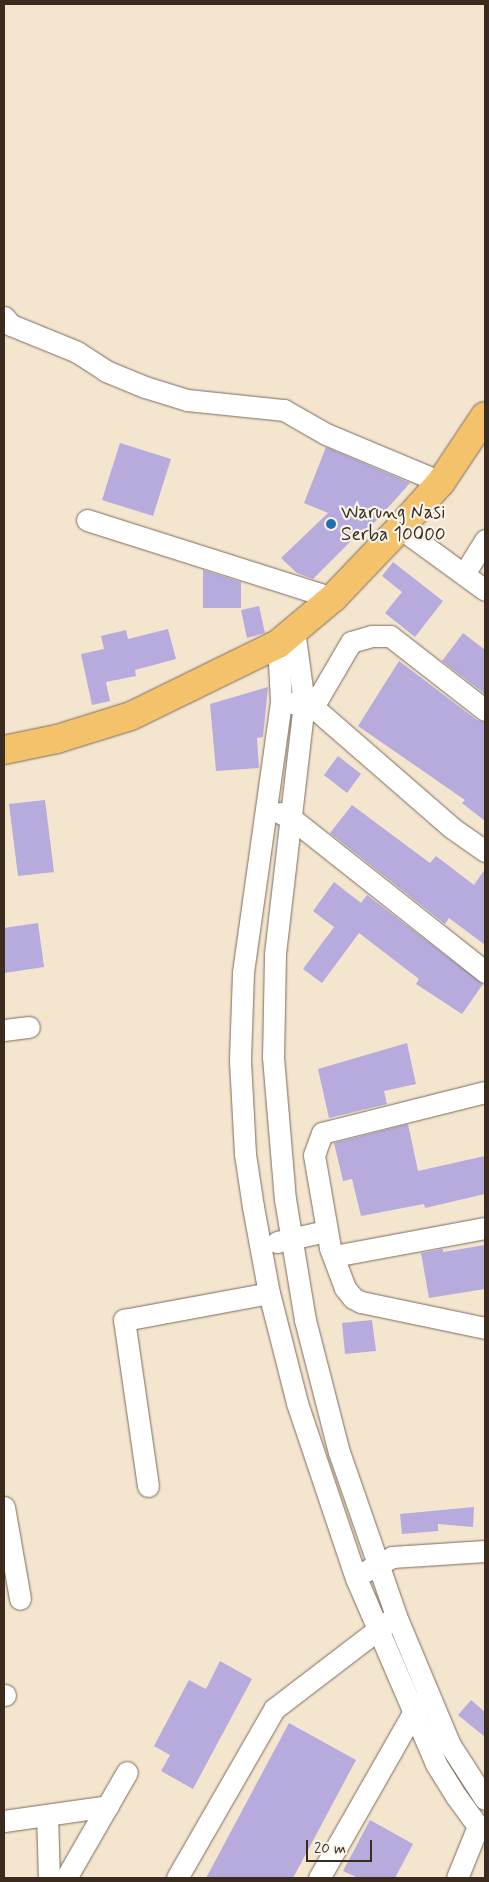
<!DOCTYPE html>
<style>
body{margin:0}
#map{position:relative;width:489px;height:1882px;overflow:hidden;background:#f4e5cf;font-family:Mynerve,sans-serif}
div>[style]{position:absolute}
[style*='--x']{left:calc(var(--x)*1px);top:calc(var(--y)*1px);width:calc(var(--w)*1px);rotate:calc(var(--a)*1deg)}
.building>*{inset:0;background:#b7abdd}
.roads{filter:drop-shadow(0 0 1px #7c6b5c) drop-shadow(0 0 1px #7c6b5c)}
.minor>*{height:21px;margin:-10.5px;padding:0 10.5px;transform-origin:10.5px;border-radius:10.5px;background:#fff}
.major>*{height:28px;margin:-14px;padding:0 14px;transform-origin:14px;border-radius:14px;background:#f3c26a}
.dots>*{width:14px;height:14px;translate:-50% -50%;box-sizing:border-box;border:2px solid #f7f3e8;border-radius:50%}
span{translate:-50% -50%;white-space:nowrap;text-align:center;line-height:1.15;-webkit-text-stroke:4.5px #f7f3e8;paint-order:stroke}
.poi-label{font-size:19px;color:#3b2a1e}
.left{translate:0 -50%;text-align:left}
.frame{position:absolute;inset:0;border:5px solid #3b2a1e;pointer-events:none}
.scale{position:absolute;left:306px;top:1840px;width:66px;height:22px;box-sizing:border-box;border:2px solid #3b2a1e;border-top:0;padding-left:6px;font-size:15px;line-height:18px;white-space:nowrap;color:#3b2a1e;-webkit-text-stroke:4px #f7f3e8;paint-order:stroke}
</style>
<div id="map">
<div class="building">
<i style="clip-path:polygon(120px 443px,171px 459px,153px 516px,102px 500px)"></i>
<i style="clip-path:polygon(326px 447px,410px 483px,367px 531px,363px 529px,313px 579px,297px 573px,281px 558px,328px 513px,304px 503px)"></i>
<i style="clip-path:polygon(393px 562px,443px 601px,415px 637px,385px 613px,402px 592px,382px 576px)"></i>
<i style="clip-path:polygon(203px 570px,241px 582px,241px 608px,203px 608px)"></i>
<i style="clip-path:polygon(259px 606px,265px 633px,247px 638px,241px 610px)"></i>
<i style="clip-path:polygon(168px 629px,176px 659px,135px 670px,136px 676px,106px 682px,110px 701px,92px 705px,81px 654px,104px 649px,101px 636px,126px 630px,128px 639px)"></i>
<i style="clip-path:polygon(463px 633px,485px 650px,485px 694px,442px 661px)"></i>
<i style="clip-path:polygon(399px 661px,477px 720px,485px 722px,485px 821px,462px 803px,465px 800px,358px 726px)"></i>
<i style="clip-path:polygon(268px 687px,263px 737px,257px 738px,259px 768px,216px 771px,210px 704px)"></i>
<i style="clip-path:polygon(338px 756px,361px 774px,347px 793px,324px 775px)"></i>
<i style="clip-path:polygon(45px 800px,54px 872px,18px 876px,9px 804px)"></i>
<i style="clip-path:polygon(352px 805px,430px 863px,436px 856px,474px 885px,485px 869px,485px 945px,449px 918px,445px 924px,330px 833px)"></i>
<i style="clip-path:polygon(334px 882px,361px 903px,367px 895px,483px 984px,462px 1014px,416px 984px,419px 979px,359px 933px,322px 983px,303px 969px,334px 927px,313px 911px)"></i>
<i style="clip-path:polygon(38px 923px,44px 967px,4px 973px,4px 928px)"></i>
<i style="clip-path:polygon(407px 1043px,416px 1084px,384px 1091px,387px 1104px,329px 1118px,318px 1069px)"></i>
<i style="clip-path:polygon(408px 1124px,418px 1171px,485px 1156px,485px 1194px,425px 1208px,424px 1204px,361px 1216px,352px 1179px,343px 1181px,334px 1143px)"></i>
<i style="clip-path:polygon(485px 1245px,485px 1289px,429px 1298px,421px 1253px,443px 1249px,443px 1252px)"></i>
<i style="clip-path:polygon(372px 1320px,376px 1351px,345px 1354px,342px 1323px)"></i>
<i style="clip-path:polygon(474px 1507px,473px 1527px,438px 1524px,438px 1531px,402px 1534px,400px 1514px)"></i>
<i style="clip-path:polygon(220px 1661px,252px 1679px,193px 1789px,161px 1771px,170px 1755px,154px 1746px,189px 1680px,206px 1689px)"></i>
<i style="clip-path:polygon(471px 1700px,485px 1712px,485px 1737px,458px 1715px)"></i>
<i style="clip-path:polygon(289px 1723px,356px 1760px,293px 1878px,206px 1878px)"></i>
<i style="clip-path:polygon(370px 1820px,413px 1844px,395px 1878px,358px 1878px,343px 1871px)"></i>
</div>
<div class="roads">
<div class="minor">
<i style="--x:4;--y:317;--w:11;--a:49"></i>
<i style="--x:11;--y:325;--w:71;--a:22.2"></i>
<i style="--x:77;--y:352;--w:35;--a:33"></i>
<i style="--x:106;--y:371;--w:42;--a:22.3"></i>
<i style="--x:145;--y:387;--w:44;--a:17.2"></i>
<i style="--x:187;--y:400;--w:98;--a:5.9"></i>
<i style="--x:284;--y:410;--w:48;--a:29.7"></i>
<i style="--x:326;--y:434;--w:125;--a:22.7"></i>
<i style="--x:87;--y:520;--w:258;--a:17.6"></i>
<i style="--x:400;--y:528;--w:105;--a:36.1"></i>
<i style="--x:464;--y:574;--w:40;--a:-58"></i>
<i style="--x:294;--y:630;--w:74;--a:82.2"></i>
<i style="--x:304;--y:703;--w:254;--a:96.6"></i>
<i style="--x:275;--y:955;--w:102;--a:91.1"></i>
<i style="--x:273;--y:1057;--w:143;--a:85.2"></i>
<i style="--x:285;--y:1199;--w:123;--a:80.6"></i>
<i style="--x:305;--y:1320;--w:136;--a:75.6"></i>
<i style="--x:339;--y:1452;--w:174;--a:70.8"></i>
<i style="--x:396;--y:1616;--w:140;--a:67.3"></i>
<i style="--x:450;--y:1745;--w:64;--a:57.1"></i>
<i style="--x:278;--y:644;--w:58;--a:87"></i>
<i style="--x:281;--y:702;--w:274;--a:98"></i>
<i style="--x:243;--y:973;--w:88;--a:92"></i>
<i style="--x:240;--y:1061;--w:93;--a:86.9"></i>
<i style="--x:245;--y:1154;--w:54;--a:81.4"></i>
<i style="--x:253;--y:1207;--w:87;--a:79.5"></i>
<i style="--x:269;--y:1293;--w:114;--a:75.7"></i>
<i style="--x:297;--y:1403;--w:185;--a:71.4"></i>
<i style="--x:356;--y:1578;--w:202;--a:66.7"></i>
<i style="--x:436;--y:1764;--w:38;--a:58"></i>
<i style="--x:456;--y:1796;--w:37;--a:54"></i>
<i style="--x:478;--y:1826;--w:8;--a:23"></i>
<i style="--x:291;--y:703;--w:22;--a:10"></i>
<i style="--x:313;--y:707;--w:184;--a:41"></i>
<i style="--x:452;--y:828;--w:40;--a:34.9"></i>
<i style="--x:313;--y:707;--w:75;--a:-59.7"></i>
<i style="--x:351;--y:642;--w:22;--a:-16"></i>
<i style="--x:372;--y:636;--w:18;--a:0"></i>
<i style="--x:390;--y:636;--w:120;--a:37.9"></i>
<i style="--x:280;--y:813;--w:12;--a:24"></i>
<i style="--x:291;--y:818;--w:248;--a:38.4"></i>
<i style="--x:4;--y:1030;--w:25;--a:-7"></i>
<i style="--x:485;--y:1092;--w:168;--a:165.9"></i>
<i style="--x:322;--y:1133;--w:23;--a:110"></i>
<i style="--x:314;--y:1155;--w:94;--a:80.2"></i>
<i style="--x:330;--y:1248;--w:43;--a:69.4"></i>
<i style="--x:345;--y:1288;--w:13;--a:51"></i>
<i style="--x:353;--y:1298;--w:9;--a:27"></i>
<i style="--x:361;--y:1302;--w:127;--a:11.8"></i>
<i style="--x:277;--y:1242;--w:50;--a:-12.7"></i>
<i style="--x:334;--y:1256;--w:154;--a:-10.5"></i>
<i style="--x:148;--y:1486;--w:168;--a:-98.2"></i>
<i style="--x:124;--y:1320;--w:147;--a:-10.5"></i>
<i style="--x:4;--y:1507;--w:93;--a:80.1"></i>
<i style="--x:366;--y:1571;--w:30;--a:-28"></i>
<i style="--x:392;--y:1557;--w:93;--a:-3.7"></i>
<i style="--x:4;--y:1695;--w:1;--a:0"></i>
<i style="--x:47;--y:1815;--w:63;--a:88.2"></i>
<i style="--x:4;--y:1821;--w:105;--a:-8.2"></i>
<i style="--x:66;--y:1878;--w:122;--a:-60.1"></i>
<i style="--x:177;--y:1878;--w:195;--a:-60.1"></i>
<i style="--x:274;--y:1709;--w:145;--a:-37.4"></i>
<i style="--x:319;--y:1878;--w:202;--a:-60.3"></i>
<i style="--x:457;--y:1878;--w:56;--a:-68"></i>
</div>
<div class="major">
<i style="--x:4;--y:750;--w:54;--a:-11.7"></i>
<i style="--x:57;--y:739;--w:77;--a:-17.3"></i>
<i style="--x:131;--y:716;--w:164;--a:-26.1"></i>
<i style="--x:278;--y:644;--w:72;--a:-39.9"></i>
<i style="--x:333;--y:598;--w:97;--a:-46.3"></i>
<i style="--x:400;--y:528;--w:62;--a:-48.3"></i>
<i style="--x:441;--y:482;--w:79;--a:-56.3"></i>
</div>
</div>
<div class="dots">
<i style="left:331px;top:524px;background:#1f6fb2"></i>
</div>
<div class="poi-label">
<span class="left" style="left:341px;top:524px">Warung Nasi<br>Serba 10000</span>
</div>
<div class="frame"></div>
<div class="scale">20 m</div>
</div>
